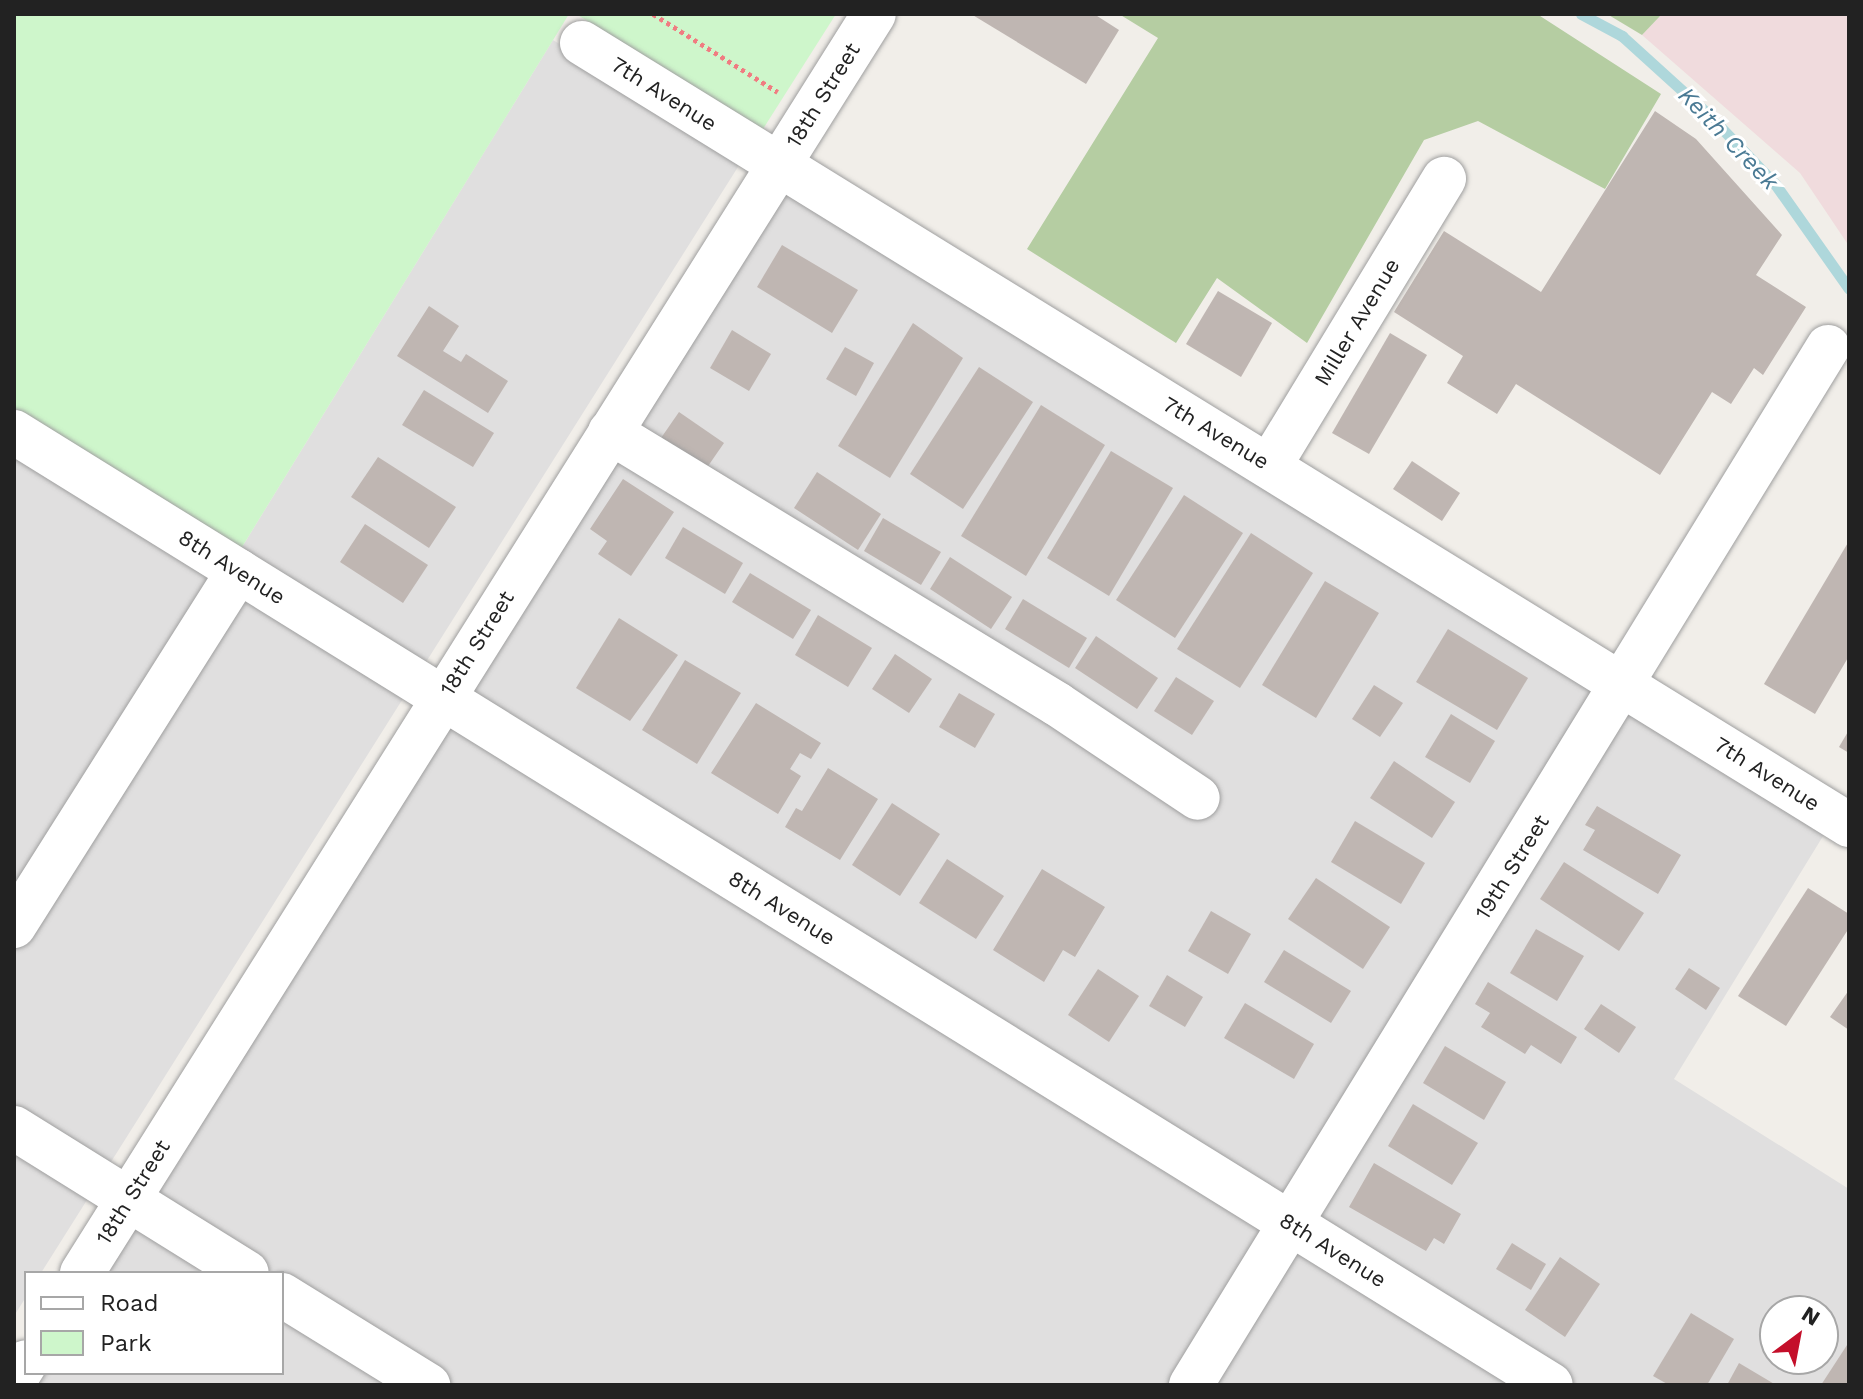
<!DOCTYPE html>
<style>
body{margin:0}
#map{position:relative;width:1863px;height:1399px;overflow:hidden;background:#f1eee9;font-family:"Work Sans",sans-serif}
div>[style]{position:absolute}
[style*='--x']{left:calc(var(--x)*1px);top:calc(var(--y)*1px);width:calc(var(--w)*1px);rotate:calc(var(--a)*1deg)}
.residential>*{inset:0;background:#e0dfdf}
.commercial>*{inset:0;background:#f0dbdd}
.forest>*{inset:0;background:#b5cda2}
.park>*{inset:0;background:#cef6cb}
.stream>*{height:11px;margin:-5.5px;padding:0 5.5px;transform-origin:5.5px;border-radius:5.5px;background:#aed7db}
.building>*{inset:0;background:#bfb6b2}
.path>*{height:5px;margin-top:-2.5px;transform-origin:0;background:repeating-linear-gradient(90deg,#f07c81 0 4px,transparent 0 8px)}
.roads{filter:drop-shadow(0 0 2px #9f9f9f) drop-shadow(0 0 2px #9f9f9f)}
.minor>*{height:44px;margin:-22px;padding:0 22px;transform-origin:22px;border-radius:22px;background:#fff}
span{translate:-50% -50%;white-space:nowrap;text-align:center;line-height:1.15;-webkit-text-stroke:6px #fff;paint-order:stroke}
.street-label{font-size:22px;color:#222}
.water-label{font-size:24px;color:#4a7a94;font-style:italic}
.frame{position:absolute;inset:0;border:16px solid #222;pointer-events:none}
.legend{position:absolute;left:24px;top:1271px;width:260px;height:104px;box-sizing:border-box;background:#fff;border:2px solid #a7a7a7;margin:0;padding:10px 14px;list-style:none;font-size:24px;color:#222}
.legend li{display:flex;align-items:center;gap:16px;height:40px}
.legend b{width:40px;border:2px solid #a7a7a7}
.north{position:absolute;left:1759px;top:1295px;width:80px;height:80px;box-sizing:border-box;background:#fff;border:2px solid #a7a7a7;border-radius:50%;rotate:32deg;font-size:22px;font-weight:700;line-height:32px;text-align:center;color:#222}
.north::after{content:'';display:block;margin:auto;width:28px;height:36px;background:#c40f2a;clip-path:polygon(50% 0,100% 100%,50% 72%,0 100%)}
</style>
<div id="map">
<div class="residential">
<i style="clip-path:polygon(553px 40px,743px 159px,41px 1273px,26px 1273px,26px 1297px,14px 1316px,14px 455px,239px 552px)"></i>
<i style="clip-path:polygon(evenodd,788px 191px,1828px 828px,1674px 1079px,1849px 1189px,1849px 1385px,26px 1385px,34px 1373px,282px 1373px,282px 1273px,97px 1273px,788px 191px,1775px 1311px,1823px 1311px,1823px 1359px,1775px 1359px,1775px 1311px)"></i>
</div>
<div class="commercial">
<i style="clip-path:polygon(1662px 14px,1849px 14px,1849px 246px,1800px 173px,1642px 35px)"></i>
</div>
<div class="forest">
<i style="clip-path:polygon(1119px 14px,1537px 14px,1661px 94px,1605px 189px,1478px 121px,1424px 140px,1307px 343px,1217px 278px,1176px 343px,1027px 249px,1158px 38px)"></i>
<i style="clip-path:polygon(1607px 14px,1662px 14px,1642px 35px)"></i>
</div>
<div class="park">
<i style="clip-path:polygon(14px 14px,569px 14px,239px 552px,14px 408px)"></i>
<i style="clip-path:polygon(576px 14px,836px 14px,763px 129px)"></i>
</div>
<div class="stream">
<i style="--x:1581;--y:14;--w:47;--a:28.2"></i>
<i style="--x:1622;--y:36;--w:115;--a:42.2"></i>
<i style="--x:1707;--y:113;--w:98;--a:46.2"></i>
<i style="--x:1775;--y:184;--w:128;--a:54.8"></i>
</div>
<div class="building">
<i style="clip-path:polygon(971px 14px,1094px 14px,1119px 30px,1086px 84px)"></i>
<i style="clip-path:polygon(1655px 111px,1696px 139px,1782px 235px,1756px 275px,1806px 307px,1763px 375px,1754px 368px,1731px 404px,1712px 392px,1660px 475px,1516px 384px,1497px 414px,1447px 383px,1463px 356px,1394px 312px,1444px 231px,1541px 292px)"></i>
<i style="clip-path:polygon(782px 245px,858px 290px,832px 333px,757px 287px)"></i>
<i style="clip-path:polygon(1218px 291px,1272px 323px,1241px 377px,1186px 344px)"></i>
<i style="clip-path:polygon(429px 306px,459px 326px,443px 351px,461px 362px,466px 354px,508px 381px,488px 413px,397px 356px)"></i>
<i style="clip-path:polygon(913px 323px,963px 358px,890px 478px,838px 446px)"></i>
<i style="clip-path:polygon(732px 330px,771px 354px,749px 391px,710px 368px)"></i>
<i style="clip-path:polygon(1390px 333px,1427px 355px,1369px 454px,1332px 433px)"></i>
<i style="clip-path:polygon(845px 347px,874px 363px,856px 396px,826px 379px)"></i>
<i style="clip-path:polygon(979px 367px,1033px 402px,963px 509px,910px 474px)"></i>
<i style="clip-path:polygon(424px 390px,494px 433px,473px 467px,402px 425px)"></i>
<i style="clip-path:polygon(1041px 405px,1105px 445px,1026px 576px,961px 536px)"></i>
<i style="clip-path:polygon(679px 412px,724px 443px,706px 469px,661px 438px)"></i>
<i style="clip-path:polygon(1111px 451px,1173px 488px,1109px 596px,1047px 558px)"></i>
<i style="clip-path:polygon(378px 457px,456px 507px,429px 548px,351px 497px)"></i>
<i style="clip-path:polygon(1412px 461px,1460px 493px,1442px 521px,1393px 489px)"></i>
<i style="clip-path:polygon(817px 472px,881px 514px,858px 550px,794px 508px)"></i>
<i style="clip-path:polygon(623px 479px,674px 512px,631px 576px,598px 554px,607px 541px,590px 529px)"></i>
<i style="clip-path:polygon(1184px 495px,1243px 533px,1175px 638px,1116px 600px)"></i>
<i style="clip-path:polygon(883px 518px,941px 552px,921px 585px,864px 551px)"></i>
<i style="clip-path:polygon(365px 524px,428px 565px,403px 603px,340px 562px)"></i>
<i style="clip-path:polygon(683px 527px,743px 563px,725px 594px,665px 558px)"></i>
<i style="clip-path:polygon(1251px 533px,1313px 573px,1240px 688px,1177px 649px)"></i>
<i style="clip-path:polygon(1849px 541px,1849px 656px,1815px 714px,1764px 684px)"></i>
<i style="clip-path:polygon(950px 557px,1012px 597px,991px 629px,930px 589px)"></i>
<i style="clip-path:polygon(750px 573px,811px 610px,793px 639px,732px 602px)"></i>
<i style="clip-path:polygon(1325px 581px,1379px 613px,1316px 718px,1262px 685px)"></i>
<i style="clip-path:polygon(1023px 599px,1087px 638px,1069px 668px,1005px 629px)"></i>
<i style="clip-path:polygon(818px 615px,872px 648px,848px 687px,795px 655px)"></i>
<i style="clip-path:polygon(619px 618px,678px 655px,630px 721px,576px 688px)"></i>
<i style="clip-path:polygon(1448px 629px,1528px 678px,1497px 730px,1416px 682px)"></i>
<i style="clip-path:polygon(1096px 636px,1158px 678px,1137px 709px,1075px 668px)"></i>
<i style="clip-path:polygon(895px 654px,932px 679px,909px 713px,872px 689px)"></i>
<i style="clip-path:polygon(685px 660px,741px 693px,697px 764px,642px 730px)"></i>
<i style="clip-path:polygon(1176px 677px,1214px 701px,1192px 735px,1154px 711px)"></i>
<i style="clip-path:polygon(1374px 685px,1403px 703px,1380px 737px,1352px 719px)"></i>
<i style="clip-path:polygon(959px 693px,995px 714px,975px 748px,939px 727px)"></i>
<i style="clip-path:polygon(756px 703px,821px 743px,811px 759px,800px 753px,790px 769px,801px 776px,778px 814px,711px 773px)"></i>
<i style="clip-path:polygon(1451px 714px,1495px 741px,1470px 783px,1425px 757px)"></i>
<i style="clip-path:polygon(1849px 730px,1849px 753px,1839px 747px)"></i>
<i style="clip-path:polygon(1394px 761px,1455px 802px,1432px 838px,1370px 798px)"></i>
<i style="clip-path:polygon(828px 768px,878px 799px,840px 860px,785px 827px,796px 808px,802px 811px)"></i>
<i style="clip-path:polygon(892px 803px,940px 834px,900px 896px,852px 865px)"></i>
<i style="clip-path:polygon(1597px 806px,1681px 855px,1658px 894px,1583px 850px,1595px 830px,1585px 825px)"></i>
<i style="clip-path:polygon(1355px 821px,1425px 863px,1401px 904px,1331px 862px)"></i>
<i style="clip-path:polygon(947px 859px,1004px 896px,976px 939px,919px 903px)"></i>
<i style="clip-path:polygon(1564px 862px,1644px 913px,1619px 951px,1540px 899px)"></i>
<i style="clip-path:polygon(1042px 869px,1105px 907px,1075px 957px,1063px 950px,1044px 982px,993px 950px)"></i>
<i style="clip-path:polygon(1316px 878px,1390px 927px,1363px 969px,1288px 919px)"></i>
<i style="clip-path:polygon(1808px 888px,1849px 914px,1849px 928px,1786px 1026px,1738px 996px)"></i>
<i style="clip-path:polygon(1211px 911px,1251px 934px,1228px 974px,1188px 951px)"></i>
<i style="clip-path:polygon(1536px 929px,1584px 956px,1557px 1001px,1510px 973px)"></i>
<i style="clip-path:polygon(1284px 950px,1351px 991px,1331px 1023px,1264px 982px)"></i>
<i style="clip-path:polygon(1689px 968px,1720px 988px,1706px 1010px,1675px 989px)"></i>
<i style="clip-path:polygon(1098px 969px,1139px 996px,1109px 1042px,1068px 1015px)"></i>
<i style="clip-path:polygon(1167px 975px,1203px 997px,1185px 1027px,1149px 1006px)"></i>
<i style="clip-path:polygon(1488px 982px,1577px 1037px,1561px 1064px,1531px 1045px,1525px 1054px,1481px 1027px,1490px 1013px,1475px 1004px)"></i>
<i style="clip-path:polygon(1849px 990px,1849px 1030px,1830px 1017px)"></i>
<i style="clip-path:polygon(1245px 1003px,1314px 1044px,1294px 1079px,1224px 1038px)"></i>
<i style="clip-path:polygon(1601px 1004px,1636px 1027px,1619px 1053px,1584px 1029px)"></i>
<i style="clip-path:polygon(1445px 1046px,1506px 1082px,1484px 1120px,1423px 1083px)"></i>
<i style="clip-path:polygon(1413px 1104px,1478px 1143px,1452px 1185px,1388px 1146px)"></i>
<i style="clip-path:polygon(1374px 1163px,1461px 1214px,1444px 1244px,1434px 1238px,1426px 1251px,1349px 1207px)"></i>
<i style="clip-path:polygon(1512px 1243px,1546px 1264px,1531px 1290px,1496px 1269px)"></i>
<i style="clip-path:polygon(1560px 1257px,1600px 1284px,1565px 1337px,1525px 1310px)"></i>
<i style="clip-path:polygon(1691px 1313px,1734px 1339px,1707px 1385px,1669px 1385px,1653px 1376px)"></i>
<i style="clip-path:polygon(1849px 1342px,1849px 1385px,1821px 1385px)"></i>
<i style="clip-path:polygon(1739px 1363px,1776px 1385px,1727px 1385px)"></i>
</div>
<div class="path">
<i style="--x:653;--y:14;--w:147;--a:32"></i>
</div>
<div class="roads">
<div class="minor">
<i style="--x:582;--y:43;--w:1489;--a:31.68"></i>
<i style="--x:14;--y:432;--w:1808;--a:31.8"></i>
<i style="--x:610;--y:432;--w:523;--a:31.32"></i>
<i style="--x:1057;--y:704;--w:169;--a:33.7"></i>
<i style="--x:1270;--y:465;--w:335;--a:-58.7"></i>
<i style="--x:14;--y:926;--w:420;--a:-57.7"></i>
<i style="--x:14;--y:1128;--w:274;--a:31.9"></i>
<i style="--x:82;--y:1273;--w:1487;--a:-57.83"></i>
<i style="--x:282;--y:1295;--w:172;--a:31.7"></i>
<i style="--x:14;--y:1381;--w:22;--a:-58"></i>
<i style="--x:1191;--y:1385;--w:1218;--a:-58.46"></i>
</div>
</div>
<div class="street-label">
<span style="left:664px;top:94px;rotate:32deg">7th Avenue</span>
<span style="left:823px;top:95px;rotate:-58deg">18th Street</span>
<span style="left:1357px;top:322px;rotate:-59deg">Miller Avenue</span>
<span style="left:1216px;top:433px;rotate:31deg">7th Avenue</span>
<span style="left:232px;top:567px;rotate:32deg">8th Avenue</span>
<span style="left:477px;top:643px;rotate:-58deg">18th Street</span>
<span style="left:1767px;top:774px;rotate:32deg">7th Avenue</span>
<span style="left:1512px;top:867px;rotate:-58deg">19th Street</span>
<span style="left:782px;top:908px;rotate:32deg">8th Avenue</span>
<span style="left:133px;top:1192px;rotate:-58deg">18th Street</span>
<span style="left:1333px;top:1250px;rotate:32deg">8th Avenue</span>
</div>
<div class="water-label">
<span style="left:1728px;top:139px;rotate:46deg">Keith Creek</span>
</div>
<div class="frame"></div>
<ul class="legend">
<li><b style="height:10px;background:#fff"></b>Road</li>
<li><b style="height:22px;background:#cef6cb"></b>Park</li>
</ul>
<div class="north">N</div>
</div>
